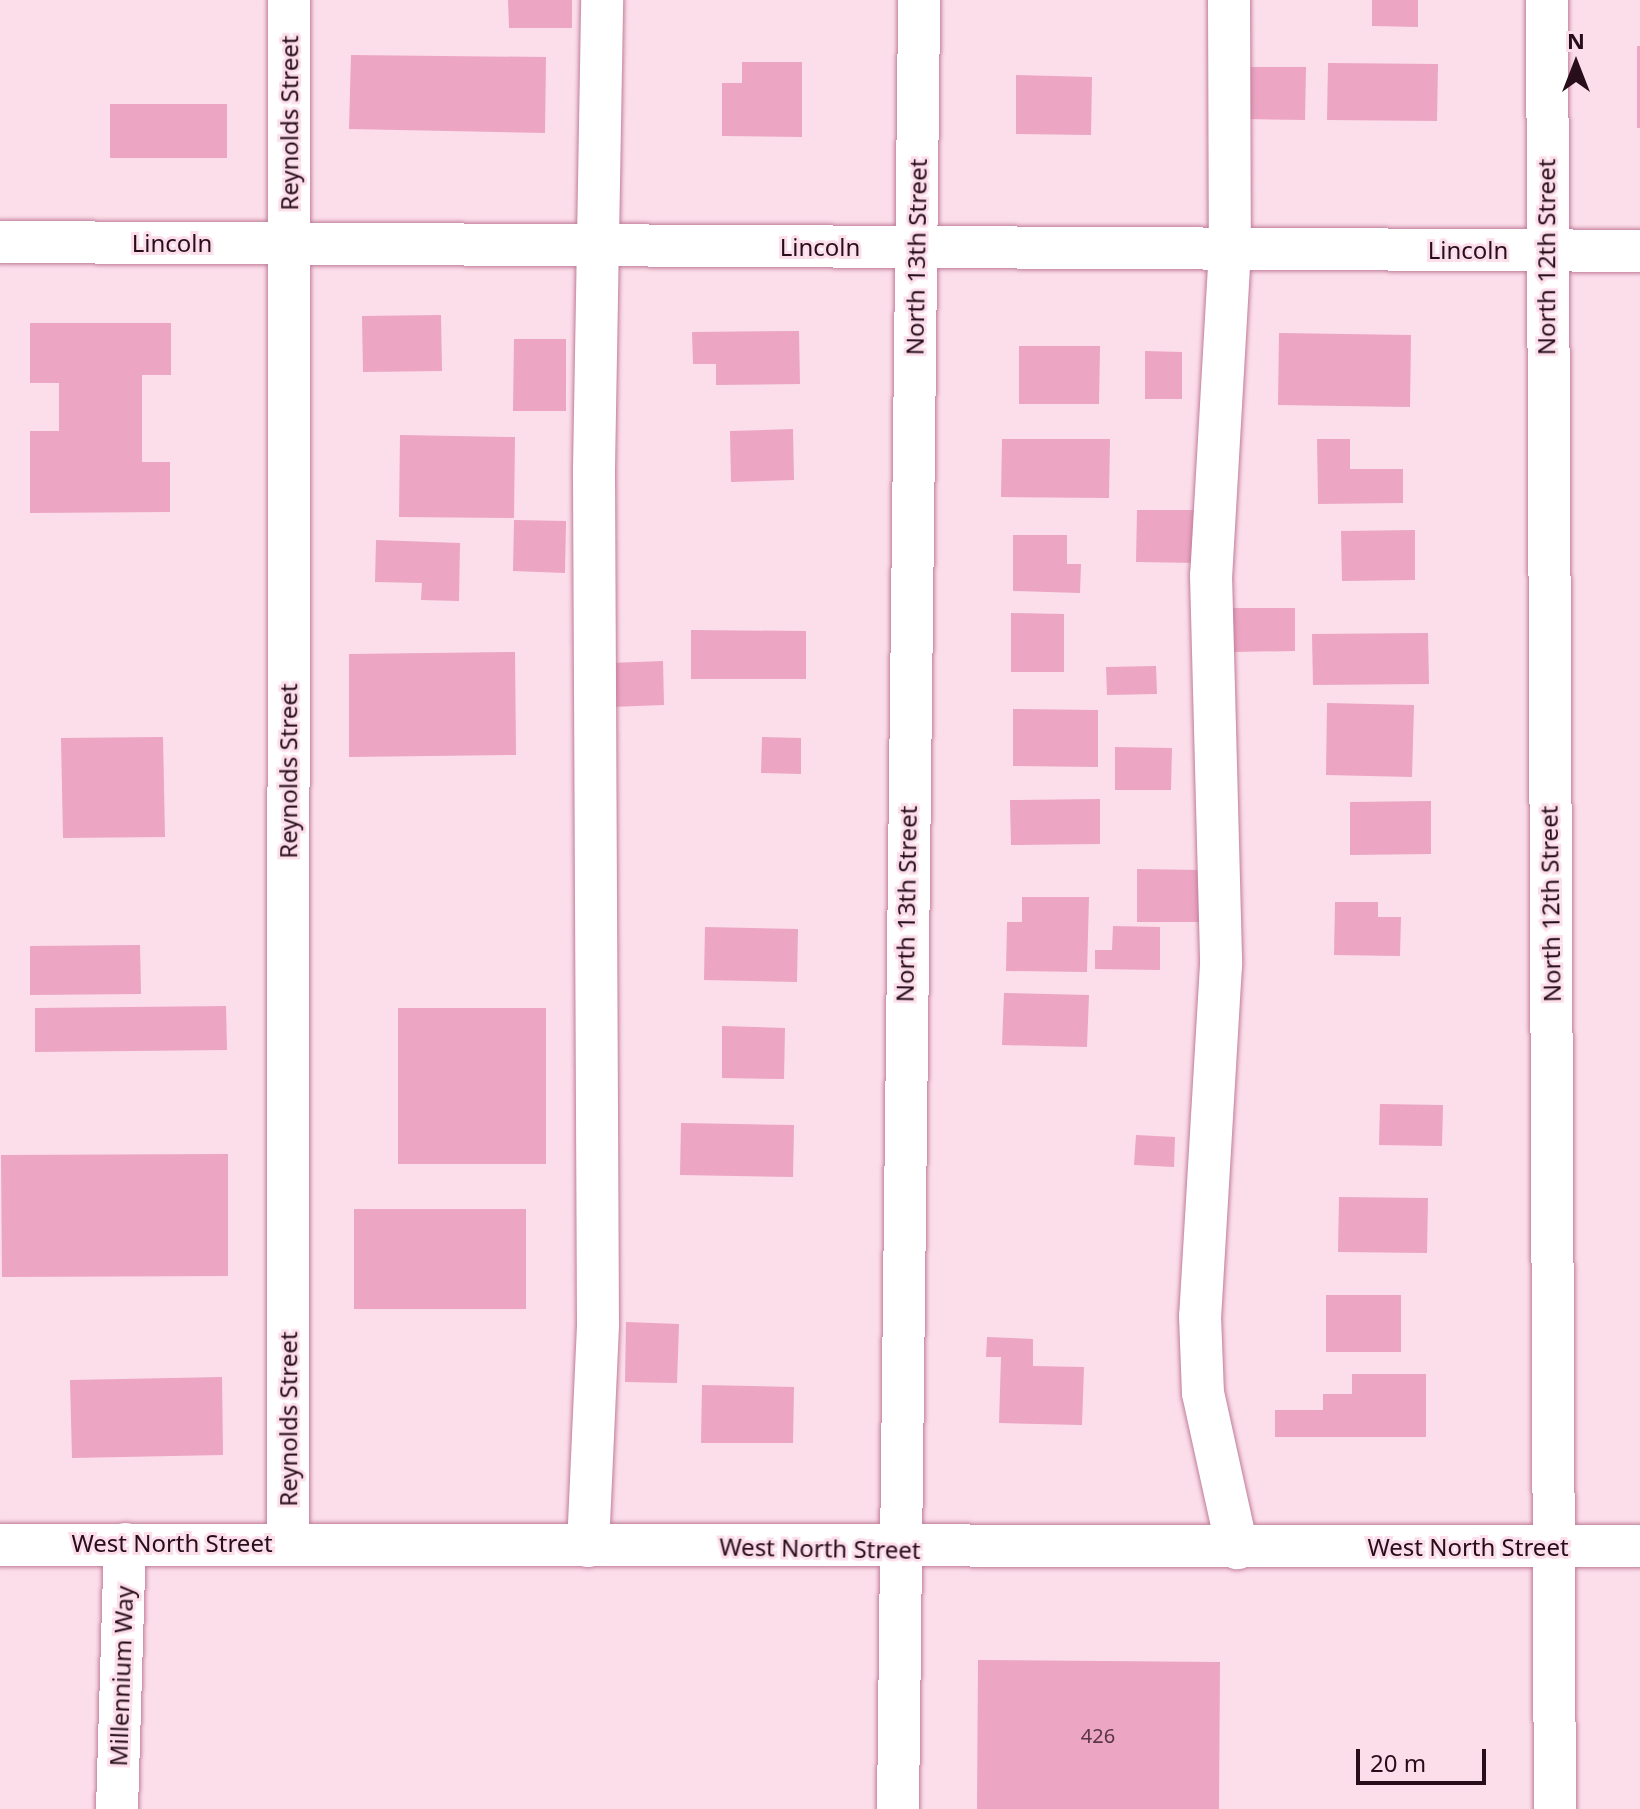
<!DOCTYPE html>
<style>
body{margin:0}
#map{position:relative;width:1640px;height:1809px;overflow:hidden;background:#fcdeea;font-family:"Noto Sans",sans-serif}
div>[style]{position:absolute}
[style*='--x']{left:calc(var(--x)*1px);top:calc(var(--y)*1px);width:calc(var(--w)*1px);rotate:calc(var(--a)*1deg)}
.building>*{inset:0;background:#eca5c3}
.roads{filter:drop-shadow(0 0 2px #c07d9a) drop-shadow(0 0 2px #c07d9a)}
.minor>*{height:42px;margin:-21px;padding:0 21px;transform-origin:21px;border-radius:21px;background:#fff}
span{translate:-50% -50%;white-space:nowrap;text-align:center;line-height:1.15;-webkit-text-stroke:6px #fcdeea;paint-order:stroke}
.number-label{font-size:20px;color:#583444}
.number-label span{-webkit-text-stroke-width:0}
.street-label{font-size:24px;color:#270e1a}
.north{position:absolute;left:1536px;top:24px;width:80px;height:80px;-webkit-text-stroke:6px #fcdeea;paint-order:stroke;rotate:0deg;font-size:22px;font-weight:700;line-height:32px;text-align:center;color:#270e1a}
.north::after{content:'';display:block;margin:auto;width:28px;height:36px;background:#270e1a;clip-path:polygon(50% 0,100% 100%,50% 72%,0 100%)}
.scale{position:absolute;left:1356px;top:1749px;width:130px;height:36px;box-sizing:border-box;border:4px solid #270e1a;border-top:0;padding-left:10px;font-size:24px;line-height:28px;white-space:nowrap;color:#270e1a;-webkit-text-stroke:6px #fcdeea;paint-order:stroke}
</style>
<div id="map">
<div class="building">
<i style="clip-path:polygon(508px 0,572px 0,572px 28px,509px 28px)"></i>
<i style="clip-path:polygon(1372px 0,1418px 0,1418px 27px,1372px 26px)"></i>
<i style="clip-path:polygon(1637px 46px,1640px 46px,1640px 128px,1637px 128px)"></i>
<i style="clip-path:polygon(351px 55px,546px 57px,545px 133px,349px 129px)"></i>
<i style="clip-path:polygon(742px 62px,802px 62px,802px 137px,722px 136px,722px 83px,742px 83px)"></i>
<i style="clip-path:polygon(1328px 63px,1438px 64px,1437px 121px,1327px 120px)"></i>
<i style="clip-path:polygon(1245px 67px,1306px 67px,1305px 120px,1245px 119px)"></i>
<i style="clip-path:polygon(1016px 75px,1092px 77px,1091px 135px,1016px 134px)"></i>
<i style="clip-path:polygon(110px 104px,227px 104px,227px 158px,110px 158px)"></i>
<i style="clip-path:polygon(441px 315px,442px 371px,363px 372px,362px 316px)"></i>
<i style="clip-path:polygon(30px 323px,171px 323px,171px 375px,142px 375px,142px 462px,170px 462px,170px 512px,30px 513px,30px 431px,59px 431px,59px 383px,30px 383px)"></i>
<i style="clip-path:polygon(799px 331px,800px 384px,716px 385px,716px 364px,693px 364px,692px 332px)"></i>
<i style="clip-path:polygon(1279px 333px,1411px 335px,1410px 407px,1278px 405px)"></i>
<i style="clip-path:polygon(514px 339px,566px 339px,566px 411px,513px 411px)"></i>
<i style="clip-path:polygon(1019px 346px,1100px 346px,1099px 404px,1019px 404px)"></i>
<i style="clip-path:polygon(1145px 351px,1182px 352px,1182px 399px,1145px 399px)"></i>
<i style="clip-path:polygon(793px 429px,794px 480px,731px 482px,730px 431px)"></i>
<i style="clip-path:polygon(400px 435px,515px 437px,514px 518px,399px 517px)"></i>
<i style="clip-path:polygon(1002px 439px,1110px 439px,1109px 498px,1001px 497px)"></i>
<i style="clip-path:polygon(1317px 439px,1350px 439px,1350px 469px,1403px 469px,1403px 503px,1318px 504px)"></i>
<i style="clip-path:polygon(1137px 510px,1198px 510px,1198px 563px,1136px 562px)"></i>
<i style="clip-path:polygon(514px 520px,566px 521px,565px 573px,513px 571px)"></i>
<i style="clip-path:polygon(1415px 530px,1415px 580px,1342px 581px,1341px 531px)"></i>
<i style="clip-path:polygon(1013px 535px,1067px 535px,1067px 564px,1081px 564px,1080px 593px,1013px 591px)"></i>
<i style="clip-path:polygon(376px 540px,460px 543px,459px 601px,421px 600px,422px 583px,375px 582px)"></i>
<i style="clip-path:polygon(1232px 608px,1295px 608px,1295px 651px,1233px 652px)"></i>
<i style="clip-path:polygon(1011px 613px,1064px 614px,1064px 672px,1011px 672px)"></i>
<i style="clip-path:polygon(691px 630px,806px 631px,806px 679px,691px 679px)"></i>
<i style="clip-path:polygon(1428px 633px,1429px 684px,1313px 685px,1312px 634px)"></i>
<i style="clip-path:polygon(515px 652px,516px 755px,349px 757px,349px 654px)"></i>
<i style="clip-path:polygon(663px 661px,664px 705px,611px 707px,609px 663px)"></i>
<i style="clip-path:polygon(1156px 666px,1157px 694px,1107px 695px,1106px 667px)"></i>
<i style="clip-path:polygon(1327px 703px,1414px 705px,1412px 777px,1326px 775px)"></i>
<i style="clip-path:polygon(1013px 709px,1098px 710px,1098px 767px,1013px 766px)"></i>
<i style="clip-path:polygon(163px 737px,165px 837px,63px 838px,61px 738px)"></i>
<i style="clip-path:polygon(762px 737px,801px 738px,801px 774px,761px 773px)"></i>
<i style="clip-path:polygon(1115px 747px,1172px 748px,1171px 790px,1115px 790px)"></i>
<i style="clip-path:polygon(1100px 799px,1100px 844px,1011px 845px,1010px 800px)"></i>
<i style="clip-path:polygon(1431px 801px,1431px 854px,1350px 855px,1350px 802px)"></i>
<i style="clip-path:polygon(1137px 869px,1200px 870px,1199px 922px,1137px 922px)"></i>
<i style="clip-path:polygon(1022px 897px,1089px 897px,1087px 972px,1006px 971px,1007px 922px,1022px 922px)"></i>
<i style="clip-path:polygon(1335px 902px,1378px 902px,1378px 917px,1401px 917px,1400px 956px,1334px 955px)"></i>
<i style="clip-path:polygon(1113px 926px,1160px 927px,1160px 970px,1095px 969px,1095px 950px,1112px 950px)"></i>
<i style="clip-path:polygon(705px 927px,798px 929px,797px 982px,704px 980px)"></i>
<i style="clip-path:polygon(140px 945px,141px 994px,30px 995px,30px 946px)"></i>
<i style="clip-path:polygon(1004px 993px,1089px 995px,1087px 1047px,1002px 1045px)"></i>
<i style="clip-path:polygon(226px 1006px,227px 1050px,35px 1052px,35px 1008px)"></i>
<i style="clip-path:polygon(398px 1008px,546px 1008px,546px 1164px,398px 1164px)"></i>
<i style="clip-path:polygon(722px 1026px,785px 1028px,784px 1079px,722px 1078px)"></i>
<i style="clip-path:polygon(1380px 1104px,1443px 1105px,1442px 1146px,1379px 1145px)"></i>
<i style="clip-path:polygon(681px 1123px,794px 1125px,793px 1177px,680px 1175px)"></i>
<i style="clip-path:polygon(1136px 1135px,1175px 1137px,1174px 1167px,1134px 1165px)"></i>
<i style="clip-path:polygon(228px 1154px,228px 1276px,2px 1277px,1px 1155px)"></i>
<i style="clip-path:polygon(1339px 1197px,1428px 1198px,1427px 1253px,1338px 1252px)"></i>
<i style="clip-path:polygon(354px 1209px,526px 1209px,526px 1309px,354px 1309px)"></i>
<i style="clip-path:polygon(1326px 1295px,1401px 1295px,1401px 1352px,1326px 1352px)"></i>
<i style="clip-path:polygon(626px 1322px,679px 1324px,677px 1383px,625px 1382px)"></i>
<i style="clip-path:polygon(987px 1337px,1033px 1339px,1033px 1366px,1084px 1367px,1082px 1425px,999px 1423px,1001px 1357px,986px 1357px)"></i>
<i style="clip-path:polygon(1352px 1374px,1426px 1374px,1426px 1437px,1275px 1437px,1275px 1410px,1323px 1410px,1323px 1394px,1352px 1394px)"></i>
<i style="clip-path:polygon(222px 1377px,223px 1455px,72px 1458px,70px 1380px)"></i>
<i style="clip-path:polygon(702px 1385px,794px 1387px,793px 1443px,701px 1443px)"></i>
<i style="clip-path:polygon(978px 1660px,1220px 1662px,1219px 1809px,977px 1809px)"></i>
</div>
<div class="roads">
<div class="minor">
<i style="--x:1229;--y:0;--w:249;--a:89.8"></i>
<i style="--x:1230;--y:249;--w:327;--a:93.3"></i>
<i style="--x:1211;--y:575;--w:390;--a:88.5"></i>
<i style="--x:1221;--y:965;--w:352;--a:93.4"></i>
<i style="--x:1200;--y:1316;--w:77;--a:87.8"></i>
<i style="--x:1203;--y:1393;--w:159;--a:77.6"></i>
<i style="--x:1547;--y:0;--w:1809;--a:89.75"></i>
<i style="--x:0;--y:242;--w:1640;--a:0.31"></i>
<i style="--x:288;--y:1542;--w:1542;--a:-89.96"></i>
<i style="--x:0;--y:1545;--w:1640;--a:0.03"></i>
<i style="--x:588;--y:1546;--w:222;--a:-87.4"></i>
<i style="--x:598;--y:1324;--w:855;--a:-90.27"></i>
<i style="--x:594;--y:469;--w:469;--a:-89"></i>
<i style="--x:117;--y:1809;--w:265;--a:-88.3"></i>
<i style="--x:898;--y:1809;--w:1809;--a:-89.33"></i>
</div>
</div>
<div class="number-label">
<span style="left:1098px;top:1735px">426</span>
</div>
<div class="street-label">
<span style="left:289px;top:123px;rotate:-90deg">Reynolds Street</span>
<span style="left:172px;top:243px">Lincoln</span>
<span style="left:820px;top:247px">Lincoln</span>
<span style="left:1468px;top:250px">Lincoln</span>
<span style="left:916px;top:257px;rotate:-89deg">North 13th Street</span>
<span style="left:1546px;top:257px;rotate:-90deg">North 12th Street</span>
<span style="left:288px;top:771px;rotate:-90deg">Reynolds Street</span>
<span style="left:906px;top:904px;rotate:-89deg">North 13th Street</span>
<span style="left:1550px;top:904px;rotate:-91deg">North 12th Street</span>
<span style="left:288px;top:1419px;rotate:-90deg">Reynolds Street</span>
<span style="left:172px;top:1543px">West North Street</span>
<span style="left:1468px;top:1547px">West North Street</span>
<span style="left:820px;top:1548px;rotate:1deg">West North Street</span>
<span style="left:121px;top:1676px;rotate:-88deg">Millennium Way</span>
</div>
<div class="north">N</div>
<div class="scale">20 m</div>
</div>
